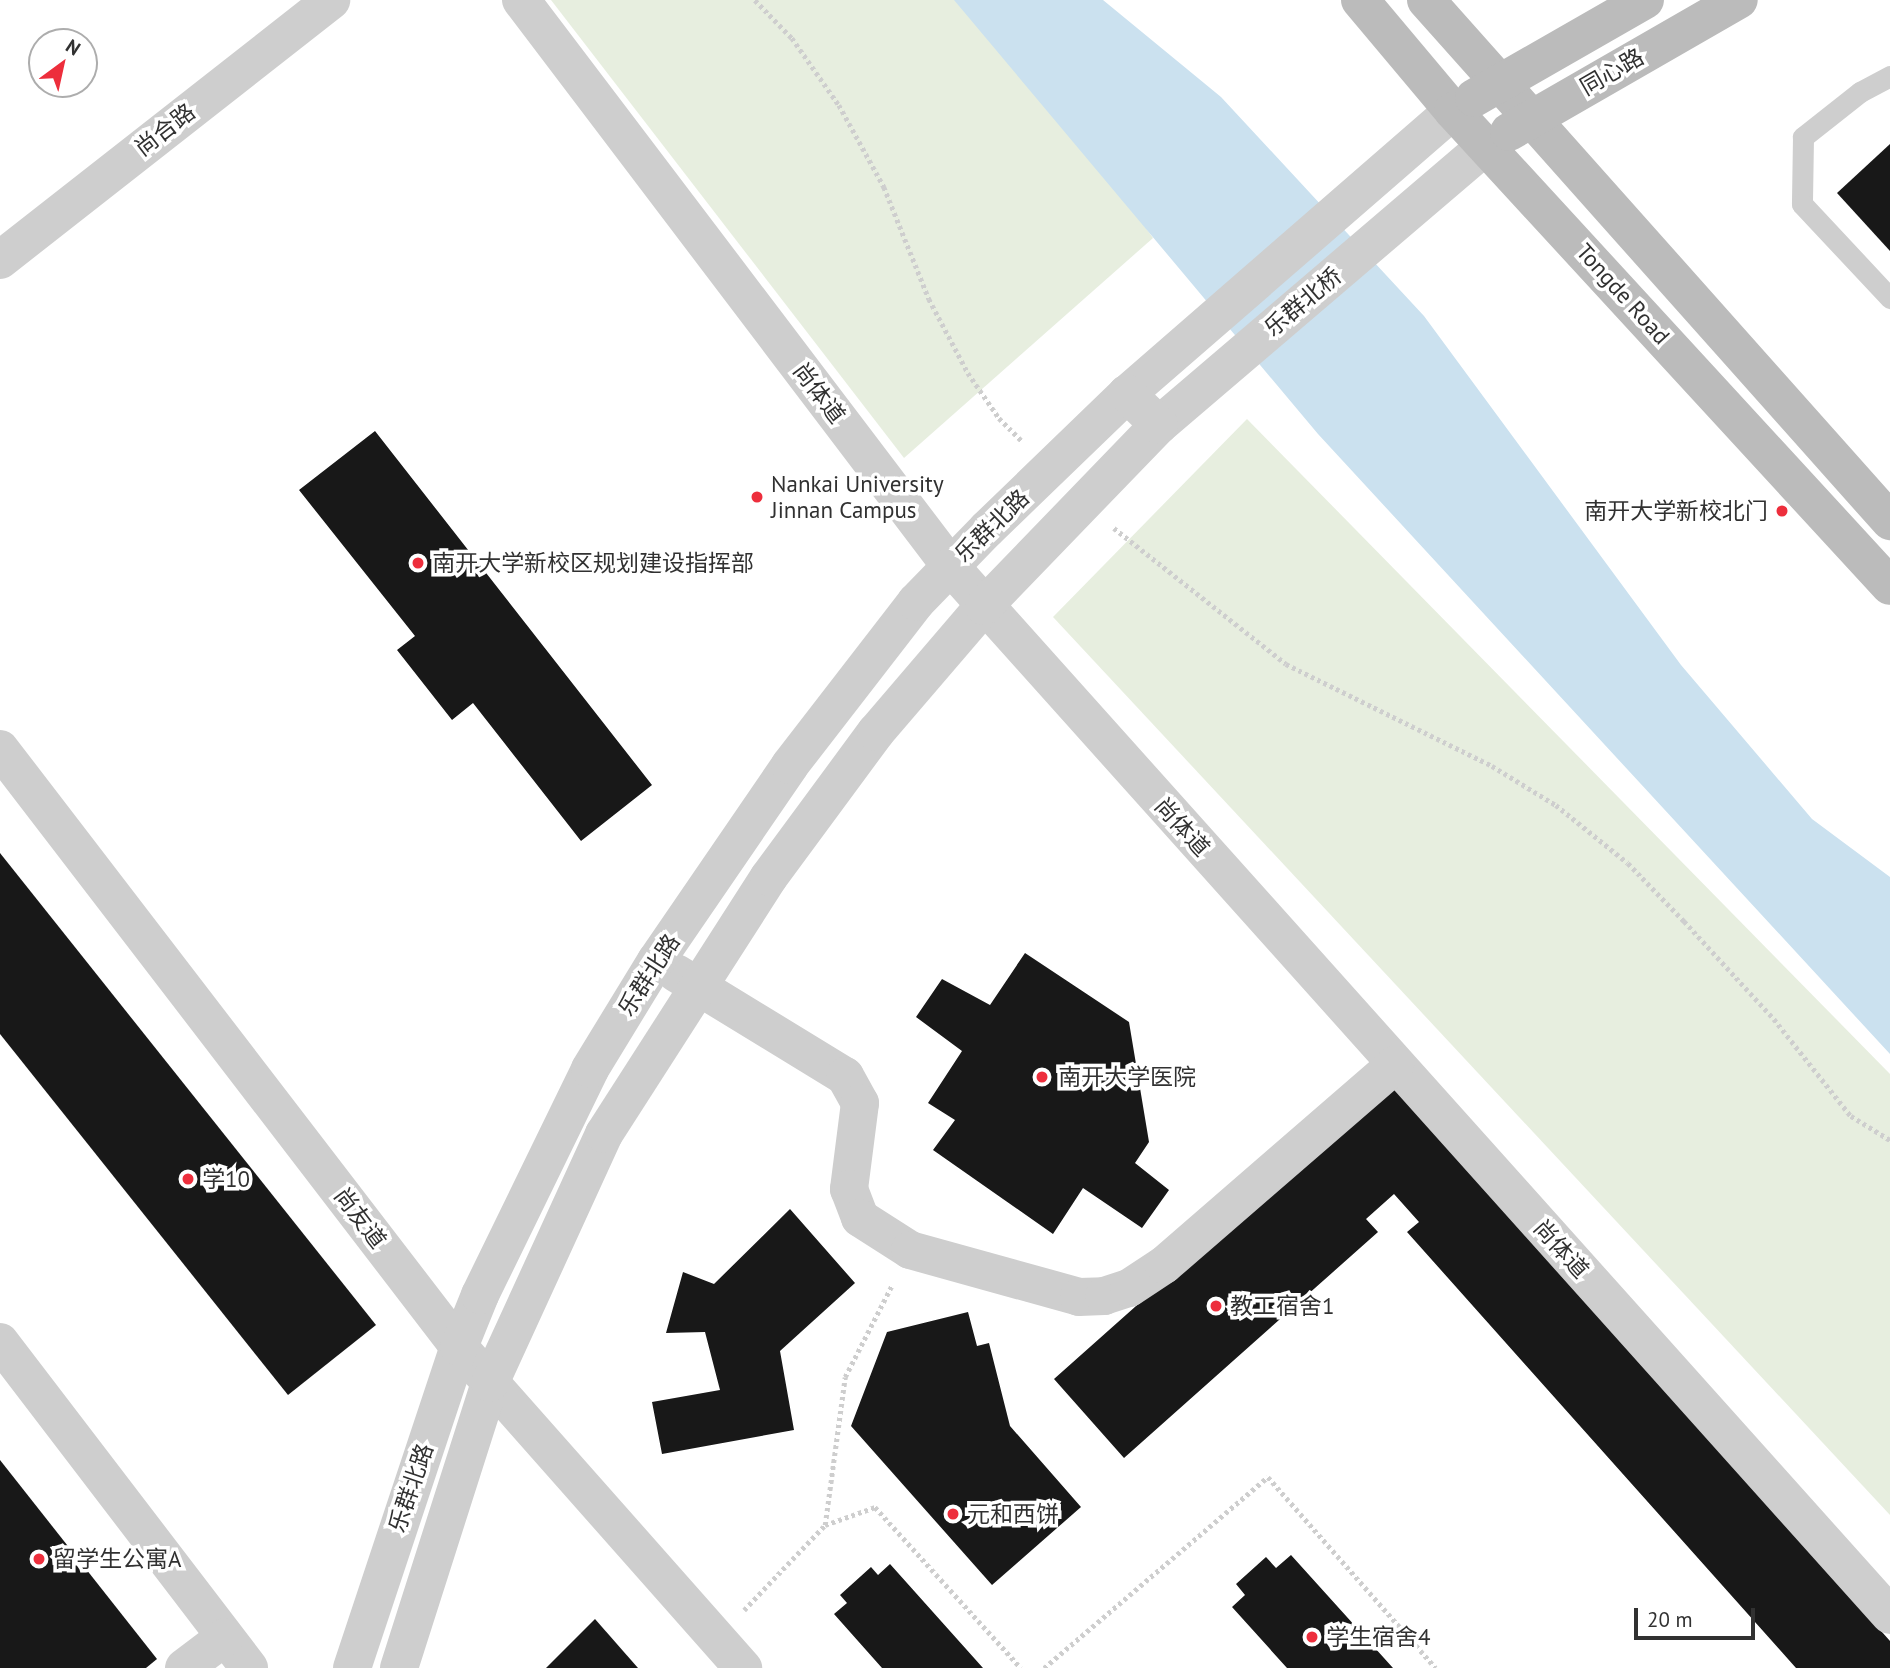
<!DOCTYPE html>
<meta charset="utf-8">
<style>
body{margin:0}
#map{position:relative;width:1890px;height:1668px;overflow:hidden;background:#fff;font-family:"PT Sans","Noto Sans SC",sans-serif}
div>[style]{position:absolute}
[style*='--x']{left:calc(var(--x)*1px);top:calc(var(--y)*1px);width:calc(var(--w)*1px);rotate:calc(var(--a)*1deg)}
.green>*{inset:0;background:#e7eedf}
.water>*{inset:0;background:#cbe1ef}
.building>*{inset:0;background:#181818}
.path>*{height:4.5px;margin-top:-2.25px;transform-origin:0;background:repeating-linear-gradient(90deg,#cecece 0 3.5px,transparent 0 7px)}
.lane>*{height:21px;margin:-10.5px;padding:0 10.5px;transform-origin:10.5px;border-radius:10.5px;background:#cecece}
.street>*{height:38px;margin:-19px;padding:0 19px;transform-origin:19px;border-radius:19px;background:#cecece}
.secondary>*{height:38px;margin:-19px;padding:0 19px;transform-origin:19px;border-radius:19px;background:#bbb}
.dots>*{width:19px;height:19px;translate:-50% -50%;box-sizing:border-box;border:4px solid #fff;border-radius:50%}
span{translate:-50% -50%;white-space:nowrap;text-align:center;line-height:1.15;-webkit-text-stroke:7px #fff;paint-order:stroke}
.street-label{font-size:23px;color:#313131}
.poi-label{font-size:23px;color:#313131}
.left{translate:0 -50%;text-align:left}
.right{translate:-100% -50%;text-align:right}
.north{position:absolute;left:28px;top:28px;width:70px;height:70px;box-sizing:border-box;background:#fff;border:2px solid #adadad;border-radius:50%;rotate:33deg;font-size:19px;font-weight:700;line-height:28px;text-align:center;color:#313131}
.north::after{content:'';display:block;margin:auto;width:24px;height:32px;background:#ed2e3c;clip-path:polygon(50% 0,100% 100%,50% 72%,0 100%)}
.scale{position:absolute;left:1634px;top:1608px;width:121px;height:32px;box-sizing:border-box;border:4px solid #313131;border-top:0;padding-left:9px;font-size:21px;line-height:24px;white-space:nowrap;color:#313131;-webkit-text-stroke:5px #fff;paint-order:stroke}
</style>
<div id="map">
<div class="green">
<i style="clip-path:polygon(551px 0,982px 0,1153px 238px,904px 458px)"></i>
<i style="clip-path:polygon(1247px 419px,1890px 1074px,1890px 1515px,1053px 617px)"></i>
</div>
<div class="water">
<i style="clip-path:polygon(954px 0,1103px 0,1221px 97px,1424px 316px,1681px 665px,1812px 819px,1890px 877px,1890px 1054px,1318px 434px)"></i>
</div>
<div class="building">
<i style="clip-path:polygon(1890px 144px,1890px 251px,1837px 193px)"></i>
<i style="clip-path:polygon(375px 431px,652px 785px,581px 841px,473px 703px,452px 720px,397px 650px,415px 636px,299px 490px)"></i>
<i style="clip-path:polygon(0 853px,376px 1325px,288px 1395px,0 1034px)"></i>
<i style="clip-path:polygon(1025px 953px,1129px 1022px,1149px 1142px,1135px 1163px,1169px 1190px,1142px 1228px,1083px 1188px,1053px 1234px,933px 1150px,955px 1120px,928px 1103px,962px 1051px,916px 1017px,942px 979px,990px 1005px)"></i>
<i style="clip-path:polygon(1390px 1080px,1890px 1641px,1890px 1668px,1796px 1668px,1407px 1232px,1419px 1222px,1394px 1194px,1366px 1219px,1378px 1232px,1124px 1458px,1054px 1379px)"></i>
<i style="clip-path:polygon(790px 1209px,855px 1283px,780px 1351px,794px 1430px,662px 1454px,652px 1402px,720px 1390px,705px 1332px,666px 1333px,683px 1272px,714px 1284px)"></i>
<i style="clip-path:polygon(968px 1312px,977px 1346px,989px 1343px,1010px 1426px,1081px 1507px,992px 1585px,851px 1426px,887px 1332px)"></i>
<i style="clip-path:polygon(0 1460px,157px 1659px,146px 1668px,0 1668px)"></i>
<i style="clip-path:polygon(1291px 1555px,1393px 1668px,1287px 1668px,1232px 1607px,1245px 1595px,1236px 1584px,1266px 1557px,1276px 1568px)"></i>
<i style="clip-path:polygon(890px 1564px,983px 1668px,882px 1668px,834px 1614px,847px 1603px,840px 1595px,871px 1567px,878px 1575px)"></i>
<i style="clip-path:polygon(595px 1619px,638px 1668px,546px 1668px)"></i>
</div>
<div class="path">
<i style="--x:755;--y:0;--w:53;--a:45.8"></i>
<i style="--x:792;--y:38;--w:82;--a:55"></i>
<i style="--x:839;--y:105;--w:94;--a:61.2"></i>
<i style="--x:884;--y:187;--w:121;--a:68.1"></i>
<i style="--x:929;--y:299;--w:84;--a:62.2"></i>
<i style="--x:968;--y:373;--w:55;--a:55.4"></i>
<i style="--x:999;--y:418;--w:34;--a:45"></i>
<i style="--x:1114;--y:528;--w:219;--a:38.3"></i>
<i style="--x:1286;--y:664;--w:230;--a:26.3"></i>
<i style="--x:1492;--y:766;--w:75;--a:31.4"></i>
<i style="--x:1556;--y:805;--w:92;--a:38.9"></i>
<i style="--x:1628;--y:863;--w:81;--a:46"></i>
<i style="--x:1684;--y:921;--w:133;--a:47.4"></i>
<i style="--x:1774;--y:1019;--w:124;--a:51.6"></i>
<i style="--x:1851;--y:1116;--w:46;--a:31.6"></i>
<i style="--x:825;--y:1525;--w:149;--a:-82.3"></i>
<i style="--x:845;--y:1377;--w:103;--a:-62.9"></i>
<i style="--x:744;--y:1610;--w:117;--a:-46.4"></i>
<i style="--x:825;--y:1525;--w:53;--a:-19.8"></i>
<i style="--x:875;--y:1507;--w:217;--a:47.8"></i>
<i style="--x:1044;--y:1668;--w:294;--a:-40.5"></i>
<i style="--x:1268;--y:1477;--w:254;--a:48.7"></i>
</div>
<div class="lane">
<i style="--x:1890;--y:76;--w:34;--a:152"></i>
<i style="--x:1860;--y:92;--w:73;--a:141.7"></i>
<i style="--x:1803;--y:137;--w:67;--a:90.9"></i>
<i style="--x:1802;--y:204;--w:129;--a:46.9"></i>
</div>
<div class="street">
<i style="--x:521;--y:0;--w:712;--a:52.82"></i>
<i style="--x:951;--y:567;--w:1407;--a:48.14"></i>
<i style="--x:0;--y:260;--w:421;--a:-38.1"></i>
<i style="--x:1159;--y:425;--w:430;--a:-40.5"></i>
<i style="--x:0;--y:749;--w:754;--a:52.49"></i>
<i style="--x:459;--y:1347;--w:429;--a:48.5"></i>
<i style="--x:676;--y:973;--w:198;--a:31.4"></i>
<i style="--x:845;--y:1076;--w:31;--a:61"></i>
<i style="--x:860;--y:1103;--w:87;--a:97.3"></i>
<i style="--x:849;--y:1189;--w:31;--a:69"></i>
<i style="--x:860;--y:1218;--w:59;--a:32.6"></i>
<i style="--x:910;--y:1250;--w:175;--a:15.5"></i>
<i style="--x:1079;--y:1297;--w:25;--a:-2"></i>
<i style="--x:1104;--y:1296;--w:26;--a:-18"></i>
<i style="--x:1129;--y:1288;--w:42;--a:-33.3"></i>
<i style="--x:1164;--y:1265;--w:306;--a:-40.9"></i>
<i style="--x:0;--y:1342;--w:410;--a:52.6"></i>
<i style="--x:184;--y:1668;--w:51;--a:-37.1"></i>
<i style="--x:352;--y:1668;--w:338;--a:-71.6"></i>
<i style="--x:459;--y:1347;--w:56;--a:-68"></i>
<i style="--x:480;--y:1295;--w:251;--a:-64"></i>
<i style="--x:590;--y:1069;--w:127;--a:-58.6"></i>
<i style="--x:656;--y:961;--w:237;--a:-55.6"></i>
<i style="--x:790;--y:765;--w:206;--a:-52.3"></i>
<i style="--x:916;--y:602;--w:102;--a:-45.8"></i>
<i style="--x:987;--y:529;--w:194;--a:-44"></i>
<i style="--x:1127;--y:394;--w:432;--a:-41"></i>
<i style="--x:399;--y:1668;--w:299;--a:-72.3"></i>
<i style="--x:490;--y:1383;--w:274;--a:-65.4"></i>
<i style="--x:604;--y:1134;--w:305;--a:-57.3"></i>
<i style="--x:769;--y:877;--w:180;--a:-53.6"></i>
<i style="--x:876;--y:732;--w:166;--a:-49.4"></i>
<i style="--x:984;--y:606;--w:252;--a:-46"></i>
<i style="--x:1159;--y:425;--w:45;--a:-135.9"></i>
</div>
<div class="secondary">
<i style="--x:1360;--y:0;--w:145;--a:50"></i>
<i style="--x:1453;--y:111;--w:645;--a:47.39"></i>
<i style="--x:1426;--y:0;--w:698;--a:48.31"></i>
<i style="--x:1474;--y:98;--w:197;--a:-29.8"></i>
<i style="--x:1509;--y:132;--w:265;--a:-29.9"></i>
</div>
<div class="dots">
<i style="left:757px;top:497px;background:#ed2e3c"></i>
<i style="left:1782px;top:511px;background:#ed2e3c"></i>
<i style="left:418px;top:563px;background:#ed2e3c"></i>
<i style="left:1042px;top:1077px;background:#ed2e3c"></i>
<i style="left:188px;top:1179px;background:#ed2e3c"></i>
<i style="left:1216px;top:1306px;background:#ed2e3c"></i>
<i style="left:953px;top:1514px;background:#ed2e3c"></i>
<i style="left:39px;top:1559px;background:#ed2e3c"></i>
<i style="left:1312px;top:1637px;background:#ed2e3c"></i>
</div>
<div class="street-label">
<span style="left:1612px;top:72px;rotate:-30deg">同心路</span>
<span style="left:165px;top:130px;rotate:-38deg">尚合路</span>
<span style="left:1623px;top:294px;rotate:48deg">Tongde Road</span>
<span style="left:1303px;top:302px;rotate:-40deg">乐群北桥</span>
<span style="left:819px;top:393px;rotate:53deg">尚体道</span>
<span style="left:992px;top:526px;rotate:-44deg">乐群北路</span>
<span style="left:1182px;top:827px;rotate:48deg">尚体道</span>
<span style="left:649px;top:975px;rotate:-57deg">乐群北路</span>
<span style="left:360px;top:1218px;rotate:53deg">尚友道</span>
<span style="left:1561px;top:1249px;rotate:48deg">尚体道</span>
<span style="left:411px;top:1488px;rotate:-71deg">乐群北路</span>
</div>
<div class="poi-label">
<span class="left" style="left:771px;top:497px">Nankai University<br>Jinnan Campus</span>
<span class="right" style="left:1768px;top:511px">南开大学新校北门</span>
<span class="left" style="left:432px;top:563px">南开大学新校区规划建设指挥部</span>
<span class="left" style="left:1058px;top:1077px">南开大学医院</span>
<span class="left" style="left:202px;top:1179px">学10</span>
<span class="left" style="left:1230px;top:1306px">教工宿舍1</span>
<span class="left" style="left:967px;top:1514px">元和西饼</span>
<span class="left" style="left:53px;top:1559px">留学生公寓A</span>
<span class="left" style="left:1326px;top:1637px">学生宿舍4</span>
</div>
<div class="north">N</div>
<div class="scale">20 m</div>
</div>
